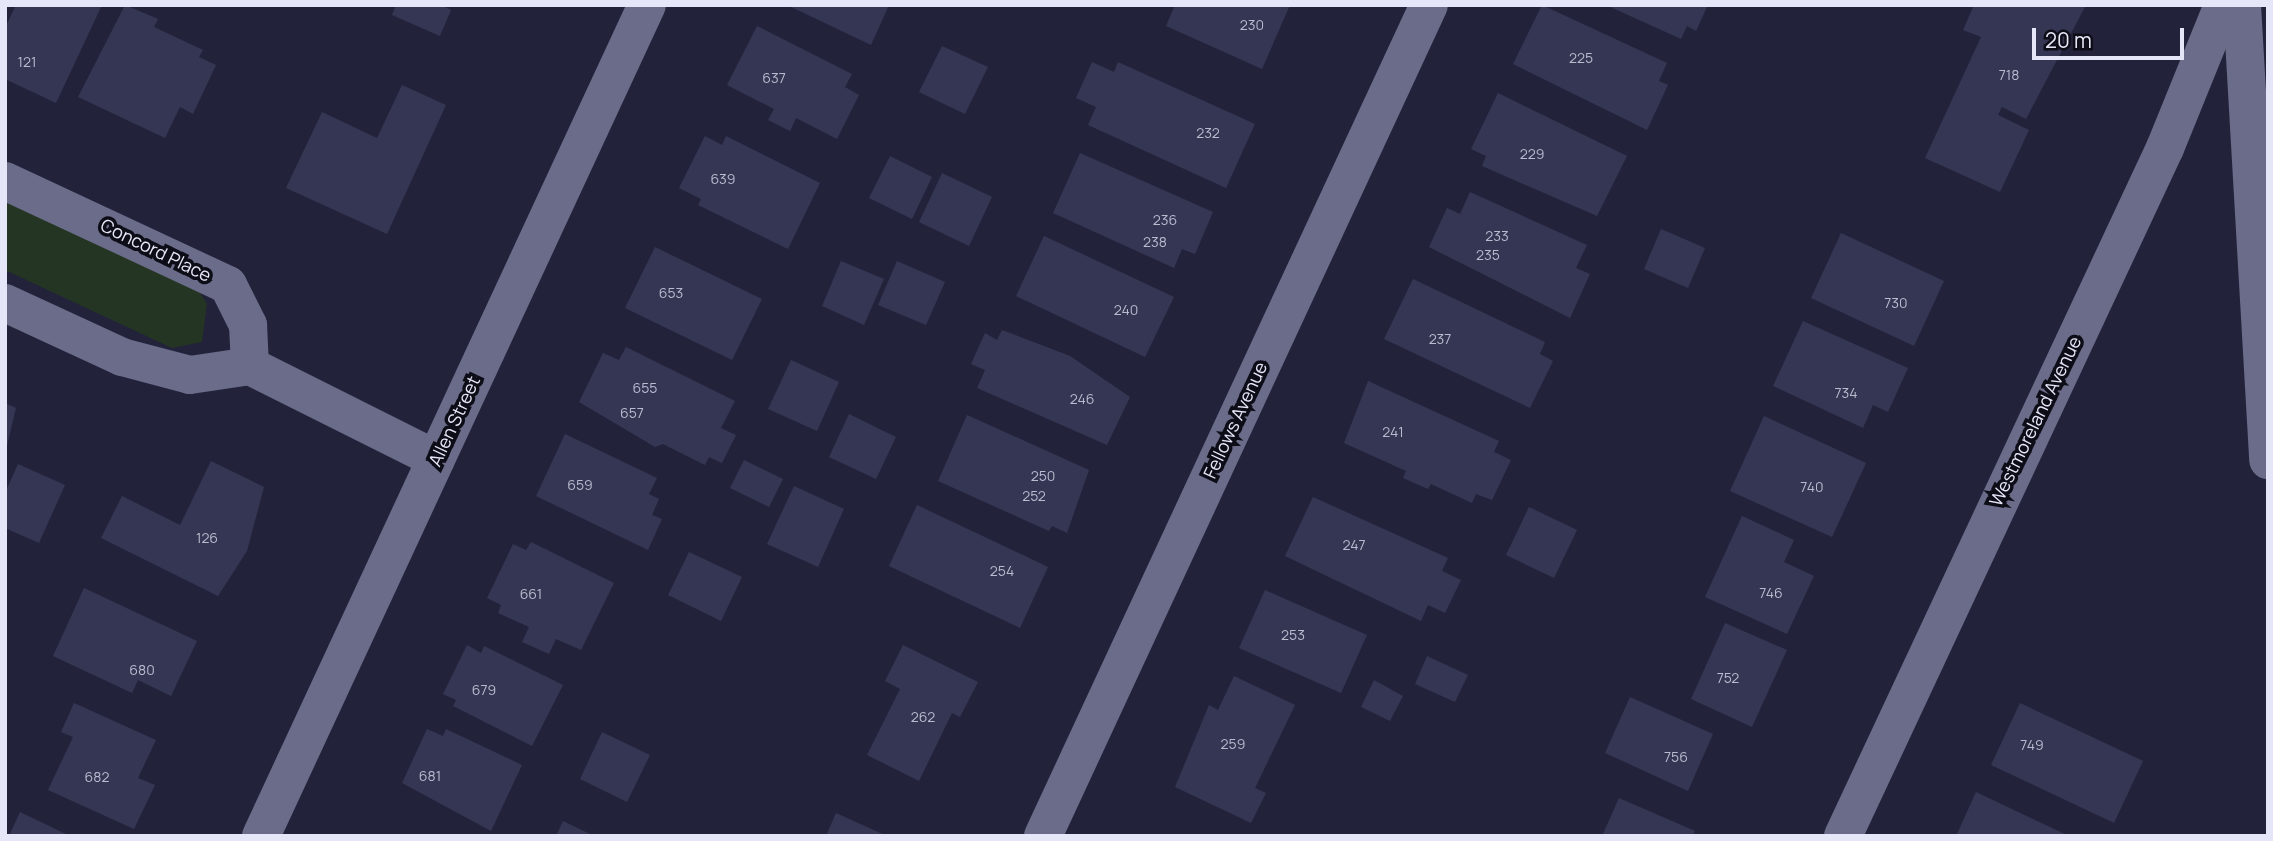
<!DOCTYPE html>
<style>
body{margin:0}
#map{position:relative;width:2273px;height:841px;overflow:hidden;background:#22233b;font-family:Manrope,sans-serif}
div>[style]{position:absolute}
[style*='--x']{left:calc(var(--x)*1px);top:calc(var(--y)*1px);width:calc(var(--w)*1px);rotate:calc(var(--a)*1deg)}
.green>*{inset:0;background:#243523}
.building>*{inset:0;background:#353653}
.minor>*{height:38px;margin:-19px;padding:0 19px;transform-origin:19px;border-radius:19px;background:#6a6c89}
span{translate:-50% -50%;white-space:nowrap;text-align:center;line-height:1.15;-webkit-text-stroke:7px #0d0d18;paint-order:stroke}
.number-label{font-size:14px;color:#b9bbcf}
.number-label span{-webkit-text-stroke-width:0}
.street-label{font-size:18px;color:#e5e7f8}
.frame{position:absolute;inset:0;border:7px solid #e5e7f8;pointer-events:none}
.scale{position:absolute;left:2032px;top:28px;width:152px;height:32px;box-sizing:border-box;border:4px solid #e5e7f8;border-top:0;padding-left:9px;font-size:21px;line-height:24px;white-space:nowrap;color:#e5e7f8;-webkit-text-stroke:5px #0d0d18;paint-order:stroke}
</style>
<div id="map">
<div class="green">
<i style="clip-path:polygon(5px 194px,193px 281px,207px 304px,202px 342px,172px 348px,5px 270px)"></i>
</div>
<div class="building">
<i style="clip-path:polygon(16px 5px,102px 5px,56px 103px,5px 79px,5px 28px)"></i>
<i style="clip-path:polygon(125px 5px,158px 19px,154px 27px,203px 50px,199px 57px,216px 65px,193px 114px,180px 107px,165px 138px,78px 97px)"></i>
<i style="clip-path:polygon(396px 5px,441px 5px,451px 10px,440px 36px,392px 15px)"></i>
<i style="clip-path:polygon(787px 5px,889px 5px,871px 45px)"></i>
<i style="clip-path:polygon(1175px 5px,1290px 5px,1262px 69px,1166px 26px)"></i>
<i style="clip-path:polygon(1542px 5px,1667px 63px,1659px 81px,1668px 85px,1647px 130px,1513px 64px)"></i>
<i style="clip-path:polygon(1606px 5px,1716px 5px,1707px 7px,1696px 31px,1687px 26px,1681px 39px)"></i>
<i style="clip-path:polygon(1974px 5px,2086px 5px,2026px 119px,2002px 107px,1998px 115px,2029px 130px,2000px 192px,1925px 158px,1981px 37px,1963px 30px)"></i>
<i style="clip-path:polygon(757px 26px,852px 74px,845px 87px,859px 95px,837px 139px,796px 118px,790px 131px,768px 120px,774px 109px,727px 85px)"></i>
<i style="clip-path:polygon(942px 46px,988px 67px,965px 114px,919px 92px)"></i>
<i style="clip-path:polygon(1092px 62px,1114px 72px,1118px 62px,1255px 124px,1226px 188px,1088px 125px,1096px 107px,1076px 98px)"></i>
<i style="clip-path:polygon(402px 85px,446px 105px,387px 234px,286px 188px,322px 112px,377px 138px)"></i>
<i style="clip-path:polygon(1498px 93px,1627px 156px,1597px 216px,1482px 166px,1486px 156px,1471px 149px)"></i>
<i style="clip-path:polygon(705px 136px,722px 145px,726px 136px,820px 183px,788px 249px,698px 205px,701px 199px,679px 188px)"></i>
<i style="clip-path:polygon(1080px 153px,1213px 212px,1195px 254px,1182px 249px,1174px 268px,1053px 213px)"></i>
<i style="clip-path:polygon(890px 156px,932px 177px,912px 219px,869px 198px)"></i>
<i style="clip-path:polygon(942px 173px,992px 197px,969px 246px,919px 222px)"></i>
<i style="clip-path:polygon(1470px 192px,1587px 245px,1576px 268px,1590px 274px,1570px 318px,1429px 247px,1447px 208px,1460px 214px)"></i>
<i style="clip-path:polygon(1661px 229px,1705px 248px,1688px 288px,1644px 269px)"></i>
<i style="clip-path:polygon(1841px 233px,1944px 281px,1914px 346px,1811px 298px)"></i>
<i style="clip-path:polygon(1044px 236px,1174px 297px,1145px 357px,1016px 296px)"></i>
<i style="clip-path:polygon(655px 247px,762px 299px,732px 360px,625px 308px)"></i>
<i style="clip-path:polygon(841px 261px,884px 279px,864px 325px,822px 306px)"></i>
<i style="clip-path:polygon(897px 261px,945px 282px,926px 325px,878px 305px)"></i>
<i style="clip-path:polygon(1413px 279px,1545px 342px,1540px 354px,1553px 361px,1530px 408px,1384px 339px)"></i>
<i style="clip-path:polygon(1803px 321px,1908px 368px,1888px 412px,1873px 405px,1863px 428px,1773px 386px)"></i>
<i style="clip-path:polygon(1002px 330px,1070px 356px,1130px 397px,1107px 445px,977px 388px,985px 370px,971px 364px,985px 333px,997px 340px)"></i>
<i style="clip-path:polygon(626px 347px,735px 401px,721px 428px,736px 435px,722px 463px,709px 457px,705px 465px,663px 444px,655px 447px,579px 402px,603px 353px,619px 360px)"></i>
<i style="clip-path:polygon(791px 360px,839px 382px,817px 431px,768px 409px)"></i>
<i style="clip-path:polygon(1368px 381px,1499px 441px,1494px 452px,1511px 460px,1492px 500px,1476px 494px,1472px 503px,1431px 484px,1428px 489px,1403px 478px,1406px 471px,1344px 443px)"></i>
<i style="clip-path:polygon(5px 403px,16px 408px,5px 454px)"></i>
<i style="clip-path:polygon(849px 414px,896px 437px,876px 479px,829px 457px)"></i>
<i style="clip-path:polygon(967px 415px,1089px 470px,1067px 533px,1052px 526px,1049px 531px,938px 481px)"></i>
<i style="clip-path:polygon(1764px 416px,1866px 463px,1832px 537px,1730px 491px)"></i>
<i style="clip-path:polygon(565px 434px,657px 478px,649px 494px,659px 499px,652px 515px,662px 519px,648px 550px,536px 496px)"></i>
<i style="clip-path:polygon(744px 460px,783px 479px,769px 507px,730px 488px)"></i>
<i style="clip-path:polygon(211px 461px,264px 487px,247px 551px,218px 596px,101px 538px,122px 496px,180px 525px)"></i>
<i style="clip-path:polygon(18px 464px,65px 485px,39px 543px,5px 528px,5px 493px)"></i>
<i style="clip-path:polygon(794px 486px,844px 509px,818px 567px,767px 544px)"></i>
<i style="clip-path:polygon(1313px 497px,1448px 558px,1442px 571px,1461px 580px,1445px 613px,1428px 605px,1421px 621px,1285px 556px)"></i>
<i style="clip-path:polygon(917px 505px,1048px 567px,1020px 628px,889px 566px)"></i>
<i style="clip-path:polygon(1529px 507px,1577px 530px,1554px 578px,1506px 555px)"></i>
<i style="clip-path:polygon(1742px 516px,1794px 540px,1784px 562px,1814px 576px,1787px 634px,1705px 597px)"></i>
<i style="clip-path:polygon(531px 542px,614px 583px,581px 650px,556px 639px,549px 654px,522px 642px,529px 627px,498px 613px,501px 605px,487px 598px,513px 544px,526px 550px)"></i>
<i style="clip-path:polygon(689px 552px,742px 577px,721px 621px,668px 595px)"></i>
<i style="clip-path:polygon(84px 588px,197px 641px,171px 696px,138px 680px,132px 693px,53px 656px)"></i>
<i style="clip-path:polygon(1265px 590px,1367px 635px,1341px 693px,1239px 648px)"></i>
<i style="clip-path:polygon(1725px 623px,1787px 650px,1752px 727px,1691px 699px)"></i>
<i style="clip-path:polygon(467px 645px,481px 653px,484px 646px,563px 685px,532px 746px,453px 706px,456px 700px,443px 694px)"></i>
<i style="clip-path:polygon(903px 645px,978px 682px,960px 717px,952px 713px,919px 781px,867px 755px,900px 689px,885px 681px)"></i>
<i style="clip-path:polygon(1427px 656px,1468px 675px,1455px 702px,1415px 684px)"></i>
<i style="clip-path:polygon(1234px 676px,1295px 705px,1255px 788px,1266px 793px,1251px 823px,1175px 787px,1209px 705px,1218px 710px)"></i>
<i style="clip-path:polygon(1374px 680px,1403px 696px,1390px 721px,1361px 707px)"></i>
<i style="clip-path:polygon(1630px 697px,1713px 734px,1688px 791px,1605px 753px)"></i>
<i style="clip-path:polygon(74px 703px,156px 740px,138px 778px,155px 785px,134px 829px,48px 790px,73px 737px,61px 732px)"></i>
<i style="clip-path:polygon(2020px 703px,2143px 761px,2114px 823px,1991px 765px)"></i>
<i style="clip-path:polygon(427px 729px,443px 736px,446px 729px,522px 765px,491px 831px,402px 783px)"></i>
<i style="clip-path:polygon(602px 732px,650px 755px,627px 802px,580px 779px)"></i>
<i style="clip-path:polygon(1976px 792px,2069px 836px,1956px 836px)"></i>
<i style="clip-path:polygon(1619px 798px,1695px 831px,1692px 836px,1602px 836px)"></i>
<i style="clip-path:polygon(20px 812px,70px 836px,9px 836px)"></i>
<i style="clip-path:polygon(836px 813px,887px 836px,826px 836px)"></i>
<i style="clip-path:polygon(563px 821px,594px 836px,556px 836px)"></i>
</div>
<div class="minor">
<i style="--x:2242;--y:5;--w:456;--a:86.7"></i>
<i style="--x:5;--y:181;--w:246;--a:25"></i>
<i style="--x:228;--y:285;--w:45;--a:63.4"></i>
<i style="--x:248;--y:325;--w:41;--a:87.2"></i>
<i style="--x:5;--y:303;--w:129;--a:24.8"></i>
<i style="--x:122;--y:357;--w:70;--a:14.8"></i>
<i style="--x:190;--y:375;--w:61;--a:-8.5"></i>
<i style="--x:250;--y:366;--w:208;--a:26.6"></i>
<i style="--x:261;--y:836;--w:916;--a:-65.09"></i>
<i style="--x:1043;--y:836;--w:916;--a:-65.09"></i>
<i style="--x:1843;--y:836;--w:760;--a:-64.92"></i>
<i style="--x:2165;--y:148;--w:154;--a:-67.9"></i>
</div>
<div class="number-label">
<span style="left:1252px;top:25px">230</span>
<span style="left:1581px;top:58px">225</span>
<span style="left:27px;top:62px">121</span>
<span style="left:2009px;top:75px">718</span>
<span style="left:774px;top:78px">637</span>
<span style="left:1208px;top:133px">232</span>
<span style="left:1532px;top:154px">229</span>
<span style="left:723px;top:179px">639</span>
<span style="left:1165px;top:220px">236</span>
<span style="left:1497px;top:236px">233</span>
<span style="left:1155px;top:242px">238</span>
<span style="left:1488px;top:255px">235</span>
<span style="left:671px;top:293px">653</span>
<span style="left:1896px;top:303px">730</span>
<span style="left:1126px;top:310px">240</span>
<span style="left:1440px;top:339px">237</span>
<span style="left:645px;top:388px">655</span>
<span style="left:1846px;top:393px">734</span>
<span style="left:1082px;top:399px">246</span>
<span style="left:632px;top:413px">657</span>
<span style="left:1393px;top:432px">241</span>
<span style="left:1043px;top:476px">250</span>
<span style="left:580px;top:485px">659</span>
<span style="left:1812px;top:487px">740</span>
<span style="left:1034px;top:496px">252</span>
<span style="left:207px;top:538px">126</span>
<span style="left:1354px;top:545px">247</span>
<span style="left:1002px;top:571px">254</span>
<span style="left:1771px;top:593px">746</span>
<span style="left:531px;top:594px">661</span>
<span style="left:1293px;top:635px">253</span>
<span style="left:142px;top:670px">680</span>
<span style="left:1728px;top:678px">752</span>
<span style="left:484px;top:690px">679</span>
<span style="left:923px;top:717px">262</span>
<span style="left:1233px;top:744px">259</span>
<span style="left:2032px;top:745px">749</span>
<span style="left:1676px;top:757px">756</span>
<span style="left:430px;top:776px">681</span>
<span style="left:97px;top:777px">682</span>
</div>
<div class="street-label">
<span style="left:156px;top:250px;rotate:26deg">Concord Place</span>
<span style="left:1235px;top:420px;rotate:-65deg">Fellows Avenue</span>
<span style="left:454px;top:421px;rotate:-65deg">Allen Street</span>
<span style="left:2035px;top:421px;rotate:-64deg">Westmoreland Avenue</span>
</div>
<div class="frame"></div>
<div class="scale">20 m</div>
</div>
